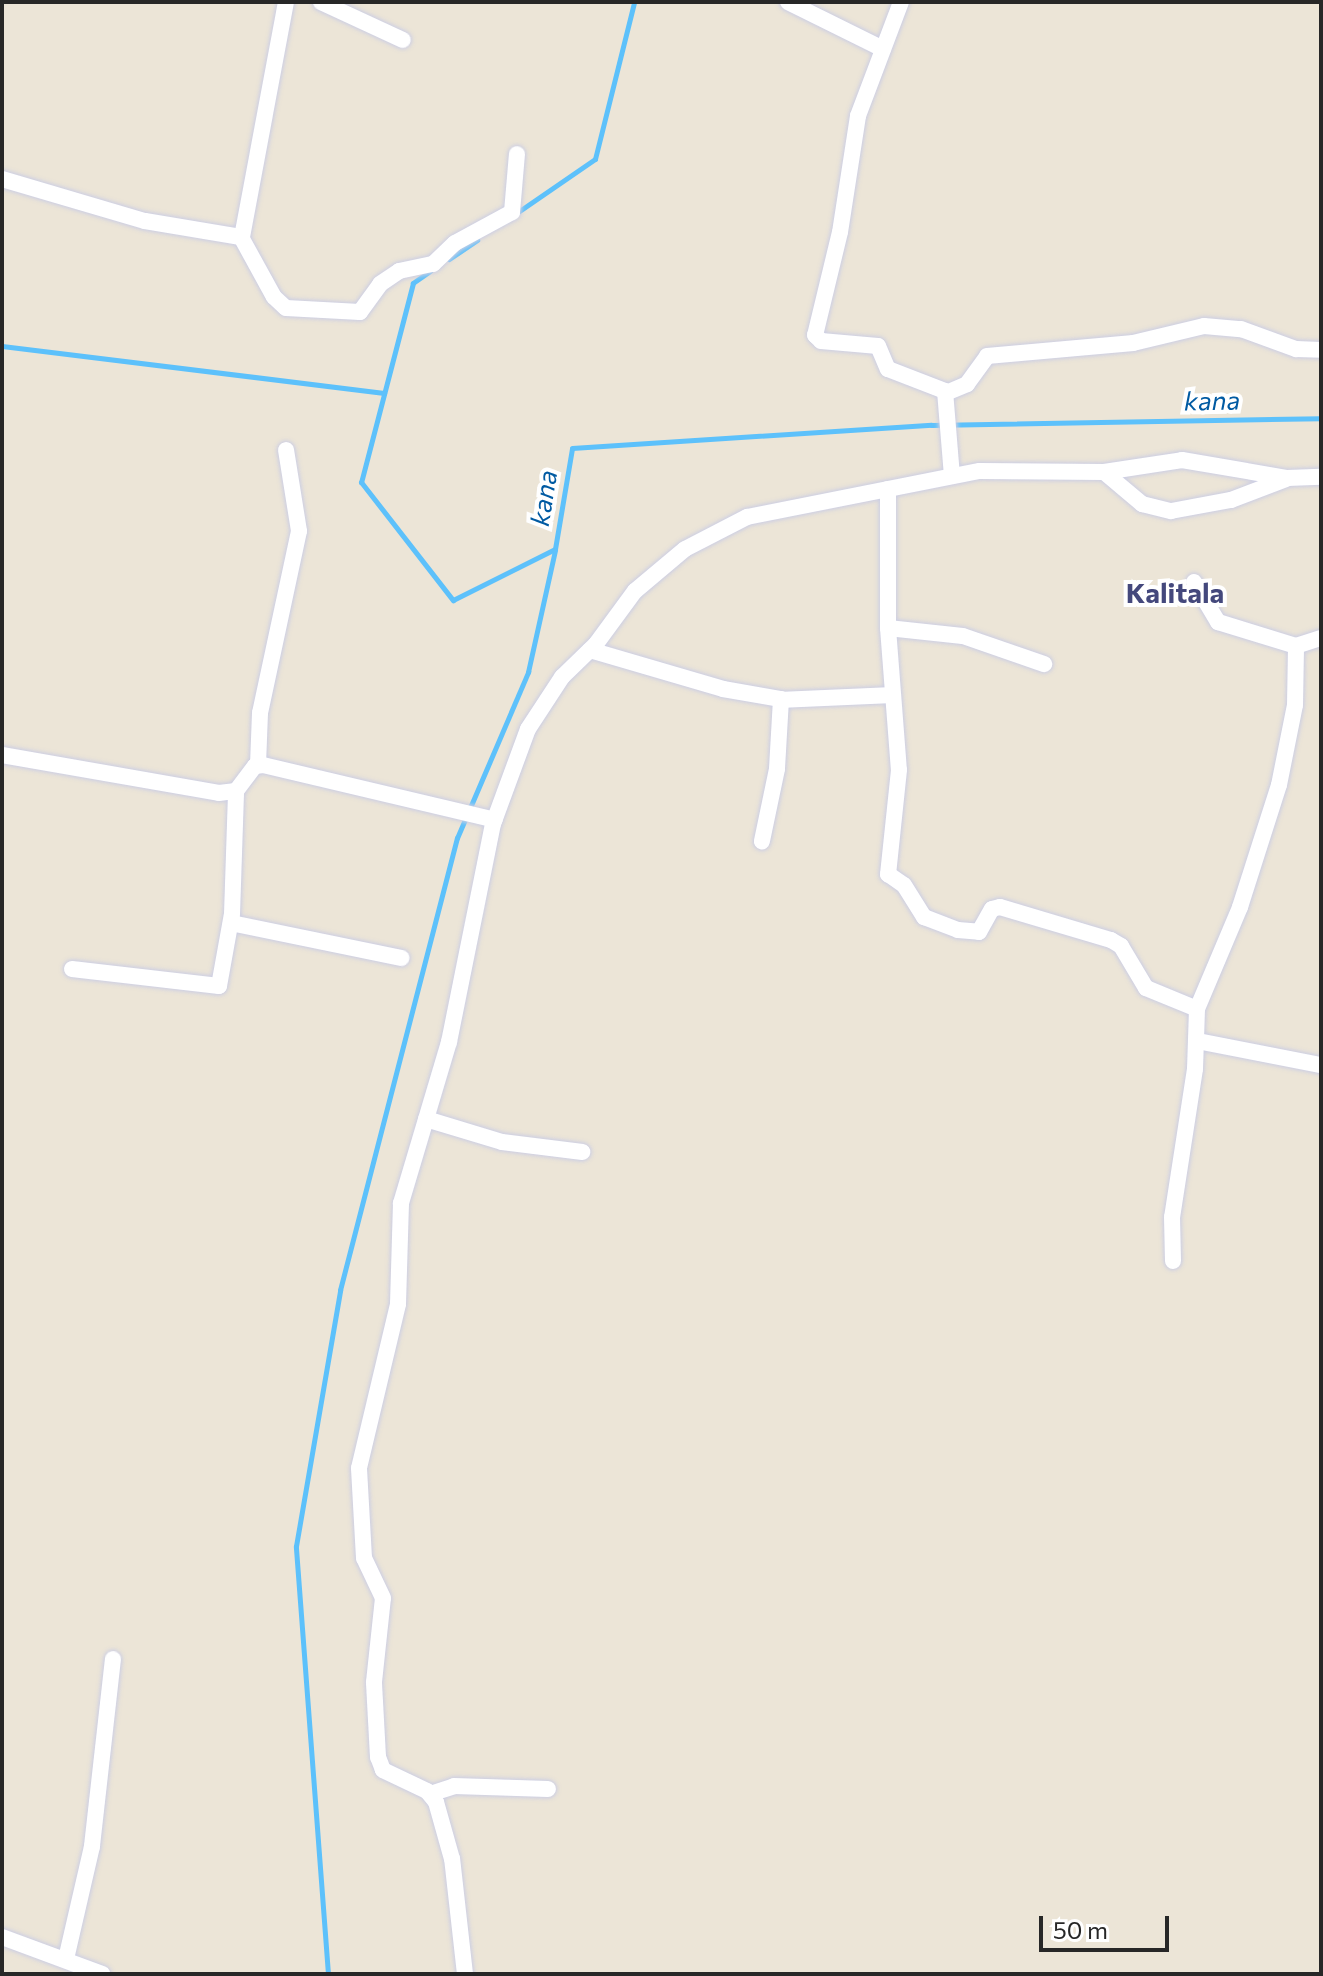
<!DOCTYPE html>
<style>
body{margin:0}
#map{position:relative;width:1323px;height:1976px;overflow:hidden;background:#ece5d7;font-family:Commissioner,sans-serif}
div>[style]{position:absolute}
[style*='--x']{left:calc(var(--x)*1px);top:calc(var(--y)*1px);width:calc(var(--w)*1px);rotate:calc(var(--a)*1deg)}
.stream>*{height:5px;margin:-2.5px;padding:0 2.5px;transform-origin:2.5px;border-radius:2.5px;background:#5dc1fb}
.roads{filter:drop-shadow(0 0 2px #cccee3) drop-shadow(0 0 2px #cccee3)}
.street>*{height:16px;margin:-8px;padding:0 8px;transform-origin:8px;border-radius:8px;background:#fff}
span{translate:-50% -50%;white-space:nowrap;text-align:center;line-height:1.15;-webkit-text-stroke:8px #fff;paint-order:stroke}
.water-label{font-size:26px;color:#005aa2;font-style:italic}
.quarter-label{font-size:28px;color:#44487c;font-weight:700}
.frame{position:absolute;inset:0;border:4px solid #272727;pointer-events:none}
.scale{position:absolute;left:1039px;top:1916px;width:130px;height:36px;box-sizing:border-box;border:4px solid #272727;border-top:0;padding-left:10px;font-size:24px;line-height:28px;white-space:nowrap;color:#272727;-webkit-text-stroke:6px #fff;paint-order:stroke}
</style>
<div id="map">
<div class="stream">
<i style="--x:515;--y:214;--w:97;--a:-34.5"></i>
<i style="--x:595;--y:159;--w:162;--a:-76"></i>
<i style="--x:449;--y:259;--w:34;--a:-34"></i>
<i style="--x:430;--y:271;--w:21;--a:145"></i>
<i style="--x:413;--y:283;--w:206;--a:104.6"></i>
<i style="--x:361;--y:482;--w:150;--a:52.1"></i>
<i style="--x:453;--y:600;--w:114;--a:-26.6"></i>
<i style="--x:555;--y:549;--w:102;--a:-80.4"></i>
<i style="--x:572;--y:448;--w:360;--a:-3.7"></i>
<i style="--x:931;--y:425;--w:390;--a:-1"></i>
<i style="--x:2;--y:346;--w:385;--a:7"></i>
<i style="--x:328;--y:1974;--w:429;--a:-94.3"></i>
<i style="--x:296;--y:1546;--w:260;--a:-80.2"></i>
<i style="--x:340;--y:1290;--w:467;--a:-75.5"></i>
<i style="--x:457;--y:838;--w:181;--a:-66.8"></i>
<i style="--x:528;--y:672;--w:125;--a:-77.5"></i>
</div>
<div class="roads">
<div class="street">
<i style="--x:321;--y:2;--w:90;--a:24.9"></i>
<i style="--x:788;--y:2;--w:106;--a:26.3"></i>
<i style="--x:901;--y:2;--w:122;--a:110.7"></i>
<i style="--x:858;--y:116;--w:117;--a:98.8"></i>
<i style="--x:840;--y:232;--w:106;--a:103.6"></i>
<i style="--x:815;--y:335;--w:8;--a:45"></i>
<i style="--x:821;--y:341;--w:57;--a:5"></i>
<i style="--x:878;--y:346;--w:25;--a:67"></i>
<i style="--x:888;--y:369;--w:61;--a:21.1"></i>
<i style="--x:945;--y:391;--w:85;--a:85.3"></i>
<i style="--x:2;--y:179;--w:149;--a:16.4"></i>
<i style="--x:145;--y:221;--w:97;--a:9.5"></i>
<i style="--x:241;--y:237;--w:68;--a:61.2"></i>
<i style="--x:274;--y:297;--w:16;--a:43"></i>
<i style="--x:286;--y:308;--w:74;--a:3.1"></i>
<i style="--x:360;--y:312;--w:34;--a:-54"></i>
<i style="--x:380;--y:284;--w:23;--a:-34"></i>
<i style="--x:399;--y:271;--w:35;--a:-12"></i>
<i style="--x:433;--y:264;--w:30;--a:-44"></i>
<i style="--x:455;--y:243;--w:65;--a:-28.5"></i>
<i style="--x:512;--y:212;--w:58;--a:-85.1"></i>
<i style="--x:242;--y:237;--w:239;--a:-79.4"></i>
<i style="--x:946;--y:393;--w:23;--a:-23"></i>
<i style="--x:967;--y:384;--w:34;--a:-54"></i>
<i style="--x:987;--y:356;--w:147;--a:-5.1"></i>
<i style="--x:1133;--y:343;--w:73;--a:-13.5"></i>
<i style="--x:1204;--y:326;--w:37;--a:5"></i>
<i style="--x:1241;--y:329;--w:59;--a:20"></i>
<i style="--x:1296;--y:349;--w:25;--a:2"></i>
<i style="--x:1104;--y:472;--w:50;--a:40.1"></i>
<i style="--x:1142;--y:504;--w:30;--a:14"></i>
<i style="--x:1171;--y:511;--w:61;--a:-10.4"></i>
<i style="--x:1231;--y:500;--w:59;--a:-20.9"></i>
<i style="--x:888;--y:489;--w:139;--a:90"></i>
<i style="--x:888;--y:628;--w:142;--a:85.6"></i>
<i style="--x:899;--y:770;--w:105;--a:96"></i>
<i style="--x:888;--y:874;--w:19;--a:35"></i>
<i style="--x:904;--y:885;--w:38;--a:58"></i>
<i style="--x:924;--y:917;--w:36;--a:21"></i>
<i style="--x:958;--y:930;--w:21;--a:5"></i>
<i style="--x:979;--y:932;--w:26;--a:-61"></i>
<i style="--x:992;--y:909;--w:8;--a:-14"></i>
<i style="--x:1000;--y:907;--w:116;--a:16.6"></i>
<i style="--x:1111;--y:940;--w:12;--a:31"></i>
<i style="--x:1121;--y:946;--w:49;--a:59.2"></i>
<i style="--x:1146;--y:988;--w:55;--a:22.4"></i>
<i style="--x:1197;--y:1009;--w:60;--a:91.9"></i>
<i style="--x:1195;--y:1069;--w:150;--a:98.8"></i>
<i style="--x:1172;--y:1217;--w:44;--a:88.7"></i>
<i style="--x:1194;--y:582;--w:47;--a:59"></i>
<i style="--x:1218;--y:622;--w:82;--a:17.1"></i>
<i style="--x:888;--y:628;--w:75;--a:6.1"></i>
<i style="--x:963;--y:636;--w:86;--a:19.1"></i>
<i style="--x:590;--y:650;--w:139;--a:16.3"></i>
<i style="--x:723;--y:689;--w:59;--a:9.8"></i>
<i style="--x:781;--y:699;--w:70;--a:93.3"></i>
<i style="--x:777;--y:769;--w:74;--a:101.8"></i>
<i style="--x:781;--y:700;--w:110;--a:-2.6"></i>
<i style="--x:2;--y:755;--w:220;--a:9.9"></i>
<i style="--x:219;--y:793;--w:17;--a:-7"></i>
<i style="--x:236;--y:791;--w:31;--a:-53"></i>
<i style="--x:255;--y:766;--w:8;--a:-7"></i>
<i style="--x:263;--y:765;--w:238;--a:13.3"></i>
<i style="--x:258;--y:765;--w:52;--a:-87.8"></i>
<i style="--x:260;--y:713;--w:186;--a:-77.9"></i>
<i style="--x:299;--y:531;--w:82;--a:-99.1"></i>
<i style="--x:231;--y:923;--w:174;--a:11.6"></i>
<i style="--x:72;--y:969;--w:148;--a:6.6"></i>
<i style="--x:219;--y:986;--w:73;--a:-79.8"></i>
<i style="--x:232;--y:914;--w:123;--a:-88.1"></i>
<i style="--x:1197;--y:1009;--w:111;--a:-67.1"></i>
<i style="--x:1240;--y:907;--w:128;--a:-72.3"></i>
<i style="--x:1279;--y:785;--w:82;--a:-78.7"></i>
<i style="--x:1295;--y:705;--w:59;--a:-89"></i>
<i style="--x:1296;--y:646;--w:26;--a:-18"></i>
<i style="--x:1197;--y:1041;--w:126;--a:11"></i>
<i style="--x:426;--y:1119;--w:79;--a:16.8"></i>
<i style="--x:502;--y:1142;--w:81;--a:7.1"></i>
<i style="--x:430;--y:1794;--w:25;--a:-18"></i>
<i style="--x:454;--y:1786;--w:94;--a:1.8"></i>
<i style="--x:2;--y:1937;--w:107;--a:20.3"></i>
<i style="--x:66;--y:1959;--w:116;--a:-77"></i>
<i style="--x:92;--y:1846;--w:188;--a:-83.6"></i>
<i style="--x:465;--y:1974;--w:116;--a:-96.4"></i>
<i style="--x:452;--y:1859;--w:59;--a:-105.7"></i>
<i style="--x:436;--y:1802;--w:14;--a:-129"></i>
<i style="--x:427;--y:1791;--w:49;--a:-154.5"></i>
<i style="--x:383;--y:1770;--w:14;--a:-111"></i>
<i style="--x:378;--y:1757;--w:75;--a:-93.1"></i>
<i style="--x:374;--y:1682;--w:84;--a:-83.9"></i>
<i style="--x:383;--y:1598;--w:44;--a:-115.4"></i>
<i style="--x:364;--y:1558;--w:90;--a:-93.2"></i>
<i style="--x:359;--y:1468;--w:169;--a:-76.6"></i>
<i style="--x:398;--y:1304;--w:101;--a:-88.3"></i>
<i style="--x:401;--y:1203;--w:168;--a:-73.4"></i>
<i style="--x:449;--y:1042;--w:222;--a:-78.6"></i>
<i style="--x:493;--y:824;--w:101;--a:-69.8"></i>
<i style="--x:528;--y:729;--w:62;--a:-56.8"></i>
<i style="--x:562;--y:677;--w:47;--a:-44.1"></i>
<i style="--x:596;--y:644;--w:66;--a:-53.7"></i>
<i style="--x:635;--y:591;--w:65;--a:-40"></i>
<i style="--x:685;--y:549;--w:70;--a:-27.3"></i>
<i style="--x:747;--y:517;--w:237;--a:-11.2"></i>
<i style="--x:980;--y:471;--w:124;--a:0.5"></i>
<i style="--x:1104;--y:472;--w:79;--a:-8.7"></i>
<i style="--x:1182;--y:460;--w:107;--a:9.7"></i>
<i style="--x:1287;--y:478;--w:34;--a:-2"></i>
</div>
</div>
<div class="water-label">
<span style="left:1212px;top:400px;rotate:-1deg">kana</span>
<span style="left:543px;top:498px;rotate:-81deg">kana</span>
</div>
<div class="quarter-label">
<span style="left:1175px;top:592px">Kalitala</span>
</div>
<div class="frame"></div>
<div class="scale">50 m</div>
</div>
